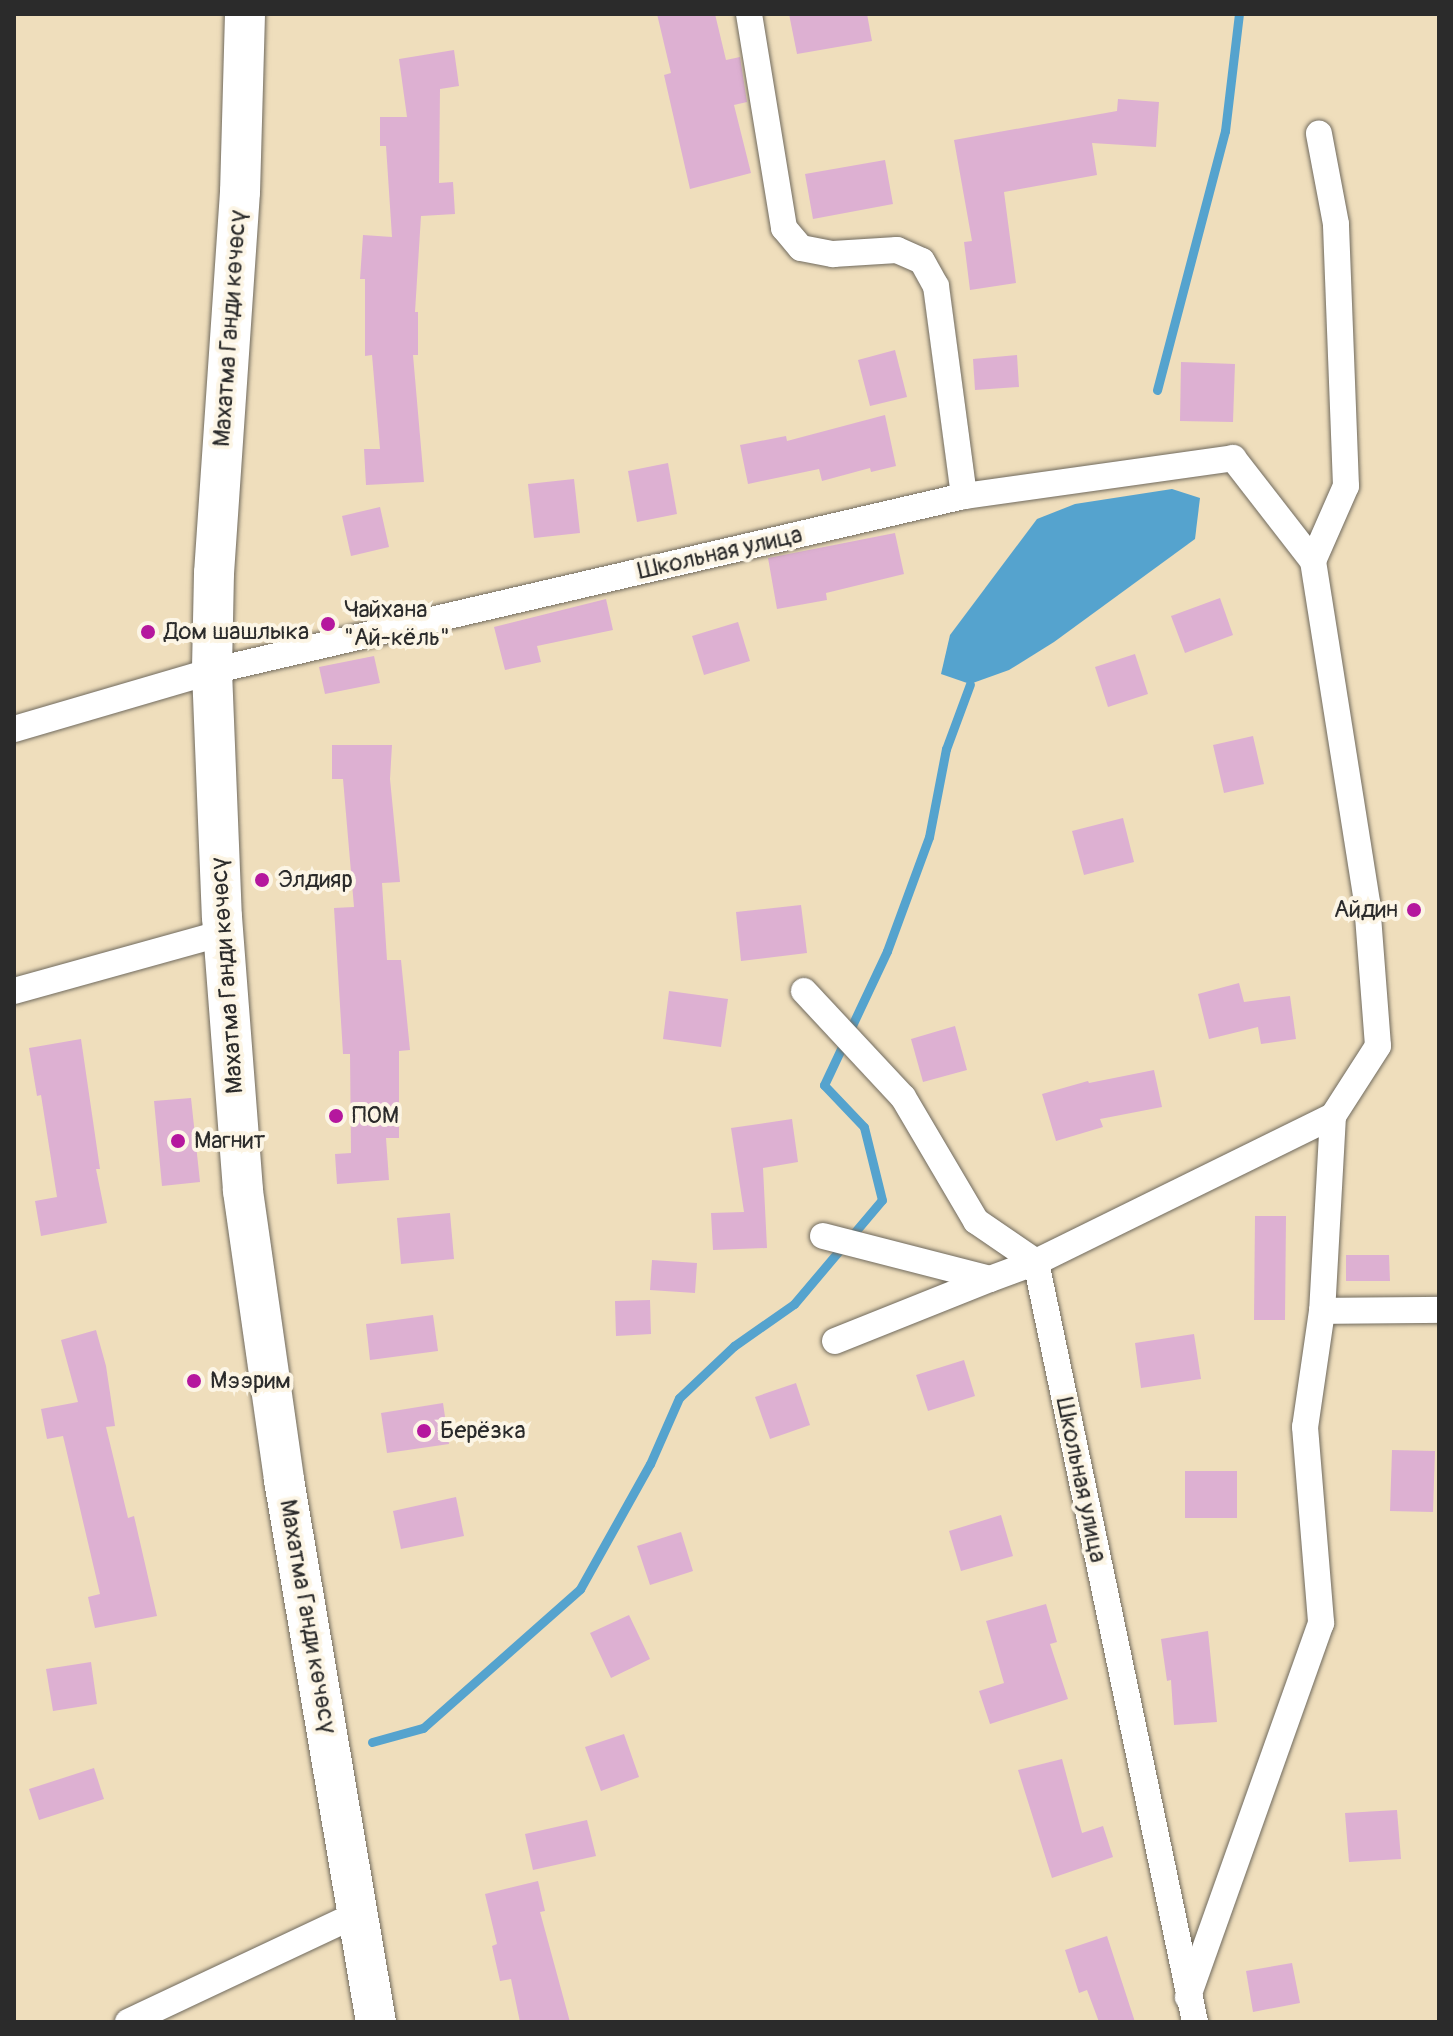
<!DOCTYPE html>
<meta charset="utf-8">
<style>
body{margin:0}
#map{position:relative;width:1453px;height:2036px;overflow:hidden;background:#efdebc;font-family:Pangolin,sans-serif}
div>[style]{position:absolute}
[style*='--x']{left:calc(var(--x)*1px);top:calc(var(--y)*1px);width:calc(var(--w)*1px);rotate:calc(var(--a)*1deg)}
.water>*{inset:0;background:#55a3ce}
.stream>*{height:9px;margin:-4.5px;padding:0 4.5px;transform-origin:4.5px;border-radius:4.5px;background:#55a3ce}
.building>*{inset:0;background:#ddb0d2}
.roads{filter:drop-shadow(0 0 2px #706a5e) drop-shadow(0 0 2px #706a5e)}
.street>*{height:26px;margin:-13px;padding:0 13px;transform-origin:13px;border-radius:13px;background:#fff}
.primary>*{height:40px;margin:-20px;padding:0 20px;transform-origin:20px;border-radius:20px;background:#fff}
.dots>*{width:22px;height:22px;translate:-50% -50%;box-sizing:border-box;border:4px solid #fcf5e5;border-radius:50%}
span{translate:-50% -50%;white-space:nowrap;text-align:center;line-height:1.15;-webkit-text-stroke:8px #fcf5e5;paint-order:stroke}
.street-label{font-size:24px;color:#2b2b2b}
.poi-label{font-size:24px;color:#2b2b2b}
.left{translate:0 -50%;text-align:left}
.right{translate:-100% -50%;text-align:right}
.frame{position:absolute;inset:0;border:16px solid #2b2b2b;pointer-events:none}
</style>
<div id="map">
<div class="water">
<i style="clip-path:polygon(1172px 489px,1200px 498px,1195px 539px,1054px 642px,1009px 670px,970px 684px,941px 674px,950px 635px,1037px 519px,1075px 504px)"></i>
</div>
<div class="stream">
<i style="--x:1157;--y:390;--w:268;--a:-75.3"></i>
<i style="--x:1225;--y:131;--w:118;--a:-83.2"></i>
<i style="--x:372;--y:1742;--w:53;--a:-15.4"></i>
<i style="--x:423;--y:1728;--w:210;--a:-41.5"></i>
<i style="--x:580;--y:1589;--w:143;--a:-60.8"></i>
<i style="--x:650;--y:1464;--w:72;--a:-66.3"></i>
<i style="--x:679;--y:1398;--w:76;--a:-43.4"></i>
<i style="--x:734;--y:1346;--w:73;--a:-35"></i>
<i style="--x:794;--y:1304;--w:136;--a:-49.8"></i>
<i style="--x:882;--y:1200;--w:75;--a:-103.9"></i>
<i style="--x:864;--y:1127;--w:58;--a:-133.6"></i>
<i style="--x:824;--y:1085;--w:148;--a:-64.8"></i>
<i style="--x:887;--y:951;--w:121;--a:-69.8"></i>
<i style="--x:929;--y:837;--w:90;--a:-79.1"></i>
<i style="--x:946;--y:749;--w:69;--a:-69.7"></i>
</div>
<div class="building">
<i style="clip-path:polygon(657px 14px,715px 14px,726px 60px,740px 57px,747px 102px,734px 105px,751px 173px,690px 189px,664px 75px,671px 73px)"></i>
<i style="clip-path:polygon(789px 14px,867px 14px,872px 41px,797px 54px)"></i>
<i style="clip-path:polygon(454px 50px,459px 86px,440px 89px,439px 183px,453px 182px,455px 214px,421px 216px,415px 312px,418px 312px,418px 355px,413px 355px,424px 482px,366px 485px,364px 449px,380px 449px,372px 355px,365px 356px,365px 279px,360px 279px,363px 235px,392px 237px,386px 146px,380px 146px,380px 117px,407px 117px,399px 59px)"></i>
<i style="clip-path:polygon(1118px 99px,1159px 102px,1156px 147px,1092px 143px,1097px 175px,1004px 192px,1016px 283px,970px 290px,964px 242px,972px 241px,954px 140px,1117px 111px)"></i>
<i style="clip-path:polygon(885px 160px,893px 204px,813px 219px,805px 174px)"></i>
<i style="clip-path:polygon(895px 350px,907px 397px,870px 406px,858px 360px)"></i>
<i style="clip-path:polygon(1017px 355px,1019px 387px,975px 390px,973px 359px)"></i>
<i style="clip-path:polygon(1181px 362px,1235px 364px,1233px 422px,1180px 421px)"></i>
<i style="clip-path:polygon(885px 415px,896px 466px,871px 472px,870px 468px,822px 481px,819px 469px,748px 484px,740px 445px,786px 436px,787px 441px)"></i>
<i style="clip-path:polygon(668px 463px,677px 514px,637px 522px,628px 471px)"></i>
<i style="clip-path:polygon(574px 479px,580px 533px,534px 538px,528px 484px)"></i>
<i style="clip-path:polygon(380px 507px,389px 547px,351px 556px,342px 516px)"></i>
<i style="clip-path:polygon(895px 533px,904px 574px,826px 593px,827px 600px,777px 609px,768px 558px)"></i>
<i style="clip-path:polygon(1220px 598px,1233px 635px,1185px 653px,1171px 616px)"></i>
<i style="clip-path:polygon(606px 599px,613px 630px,537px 646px,541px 662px,505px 670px,494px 627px)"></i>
<i style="clip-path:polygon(738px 622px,750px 661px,704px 675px,692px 636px)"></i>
<i style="clip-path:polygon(1135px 654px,1148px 694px,1108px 707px,1095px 667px)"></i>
<i style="clip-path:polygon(374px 656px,380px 683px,325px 694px,319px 667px)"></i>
<i style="clip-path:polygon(1253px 736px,1264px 784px,1224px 793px,1213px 745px)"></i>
<i style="clip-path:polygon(332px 745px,392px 745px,390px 779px,400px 882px,382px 883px,387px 960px,401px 960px,410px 1050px,399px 1051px,399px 1138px,386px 1138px,389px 1180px,337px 1184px,335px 1154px,351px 1153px,350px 1054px,343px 1054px,334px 908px,354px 907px,343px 779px,332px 779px)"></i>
<i style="clip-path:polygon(1123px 818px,1134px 862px,1084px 875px,1072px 831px)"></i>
<i style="clip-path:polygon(801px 905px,807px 953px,741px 961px,736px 912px)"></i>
<i style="clip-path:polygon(1239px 983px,1244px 1002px,1290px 996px,1296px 1039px,1261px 1044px,1258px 1027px,1209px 1039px,1198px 994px)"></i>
<i style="clip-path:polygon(669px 991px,728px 999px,721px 1047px,663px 1039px)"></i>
<i style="clip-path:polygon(955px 1026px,967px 1070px,923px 1082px,911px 1039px)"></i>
<i style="clip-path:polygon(81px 1039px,100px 1169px,96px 1169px,107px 1223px,41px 1236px,35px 1201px,57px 1197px,41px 1095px,37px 1096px,29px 1048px)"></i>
<i style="clip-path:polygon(1154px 1070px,1162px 1107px,1100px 1119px,1103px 1127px,1056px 1141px,1042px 1094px,1088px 1081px,1089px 1083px)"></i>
<i style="clip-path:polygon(191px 1098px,200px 1182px,162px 1186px,154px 1101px)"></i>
<i style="clip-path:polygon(792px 1119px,798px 1162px,763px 1168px,767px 1248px,713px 1250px,711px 1213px,744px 1212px,731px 1128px)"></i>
<i style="clip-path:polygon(450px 1213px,454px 1259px,401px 1264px,397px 1218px)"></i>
<i style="clip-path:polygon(1255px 1216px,1286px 1216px,1285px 1320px,1254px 1320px)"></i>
<i style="clip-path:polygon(1346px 1255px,1389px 1255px,1390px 1281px,1346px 1281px)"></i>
<i style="clip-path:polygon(652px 1260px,697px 1263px,695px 1293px,650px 1290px)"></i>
<i style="clip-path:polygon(650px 1300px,651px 1334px,616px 1336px,615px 1301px)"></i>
<i style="clip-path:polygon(433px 1315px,438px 1351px,370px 1360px,366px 1324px)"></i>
<i style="clip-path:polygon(96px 1330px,106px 1366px,115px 1426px,106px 1427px,128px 1518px,134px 1516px,157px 1616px,95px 1628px,88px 1597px,100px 1594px,63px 1436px,47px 1439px,41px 1409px,78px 1402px,61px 1340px)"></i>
<i style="clip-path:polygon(1194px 1334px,1201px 1379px,1141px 1388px,1135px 1343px)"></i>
<i style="clip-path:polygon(964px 1360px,975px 1396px,928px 1411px,916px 1375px)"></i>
<i style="clip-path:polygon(796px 1383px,810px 1425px,770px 1439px,755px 1397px)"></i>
<i style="clip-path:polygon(443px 1403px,449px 1444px,387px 1453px,381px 1413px)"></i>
<i style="clip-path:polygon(1392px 1450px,1435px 1451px,1433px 1512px,1390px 1511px)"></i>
<i style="clip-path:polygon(1185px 1471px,1237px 1471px,1237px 1518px,1185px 1518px)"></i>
<i style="clip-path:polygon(456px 1497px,464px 1536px,401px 1549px,393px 1511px)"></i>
<i style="clip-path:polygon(1001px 1515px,1013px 1556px,961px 1571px,949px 1531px)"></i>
<i style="clip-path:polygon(681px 1532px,693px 1571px,650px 1585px,637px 1546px)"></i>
<i style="clip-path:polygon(1046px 1604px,1057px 1642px,1050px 1644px,1068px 1699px,990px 1724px,979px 1691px,1004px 1683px,986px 1621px)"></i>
<i style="clip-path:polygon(629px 1615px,650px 1659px,611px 1678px,590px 1633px)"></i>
<i style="clip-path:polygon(1208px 1631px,1217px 1722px,1174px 1725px,1171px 1680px,1167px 1681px,1161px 1639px)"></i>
<i style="clip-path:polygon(91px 1662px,97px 1704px,53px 1711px,46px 1669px)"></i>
<i style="clip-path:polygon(624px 1734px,639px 1777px,601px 1791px,585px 1747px)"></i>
<i style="clip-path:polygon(1062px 1759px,1082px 1833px,1103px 1826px,1113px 1857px,1052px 1878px,1018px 1770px)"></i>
<i style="clip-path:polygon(94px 1768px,104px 1799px,39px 1820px,29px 1789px)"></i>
<i style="clip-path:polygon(1397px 1810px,1401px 1859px,1349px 1862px,1345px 1813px)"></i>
<i style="clip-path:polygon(587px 1820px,596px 1856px,533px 1870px,525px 1834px)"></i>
<i style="clip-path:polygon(538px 1881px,545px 1911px,540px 1912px,570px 2022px,520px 2022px,511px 1979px,500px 1981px,492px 1946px,497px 1944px,485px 1894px)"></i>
<i style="clip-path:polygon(1107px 1936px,1135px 2022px,1099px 2022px,1087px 1990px,1079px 1993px,1065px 1950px)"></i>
<i style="clip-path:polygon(1292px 1963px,1300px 2003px,1253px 2012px,1246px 1971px)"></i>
</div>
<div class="roads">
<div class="street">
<i style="--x:749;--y:14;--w:217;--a:80.7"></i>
<i style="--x:784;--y:228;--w:26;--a:50"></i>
<i style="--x:801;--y:248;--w:33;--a:11"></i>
<i style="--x:833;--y:254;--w:64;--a:-3.6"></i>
<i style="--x:897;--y:250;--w:27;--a:24"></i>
<i style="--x:922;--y:261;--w:29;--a:61"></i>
<i style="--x:936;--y:286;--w:212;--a:82.4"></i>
<i style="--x:1313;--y:561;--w:82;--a:-66.3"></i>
<i style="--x:1346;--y:486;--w:262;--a:-92.2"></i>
<i style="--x:1336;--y:224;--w:92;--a:-100.7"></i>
<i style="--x:14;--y:729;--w:206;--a:-16.3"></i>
<i style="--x:212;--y:671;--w:772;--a:-13.1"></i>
<i style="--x:964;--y:496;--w:272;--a:-8"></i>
<i style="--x:1233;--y:458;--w:130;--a:52.2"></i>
<i style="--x:1313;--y:561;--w:346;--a:81"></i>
<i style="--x:1367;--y:903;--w:143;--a:85.6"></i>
<i style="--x:1378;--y:1046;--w:83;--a:122.7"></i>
<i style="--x:1333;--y:1116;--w:195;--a:93.2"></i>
<i style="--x:1322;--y:1311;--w:117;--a:98.3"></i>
<i style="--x:1305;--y:1427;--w:197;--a:85.3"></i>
<i style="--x:1321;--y:1623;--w:397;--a:109.6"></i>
<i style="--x:14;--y:991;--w:217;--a:-15.5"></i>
<i style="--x:804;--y:991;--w:145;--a:47"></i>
<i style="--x:903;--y:1097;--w:144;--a:59.5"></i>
<i style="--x:976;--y:1221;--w:73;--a:34.3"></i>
<i style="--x:823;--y:1236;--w:172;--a:14.4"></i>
<i style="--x:990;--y:1279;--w:49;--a:-20.3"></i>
<i style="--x:1322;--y:1311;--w:117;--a:-0.5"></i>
<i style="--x:835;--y:1341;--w:167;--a:-21.8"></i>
<i style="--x:128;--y:2022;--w:254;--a:-25.2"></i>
<i style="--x:1195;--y:2022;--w:776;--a:-101.82"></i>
<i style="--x:1036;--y:1262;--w:331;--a:-26.2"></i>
</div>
<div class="primary">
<i style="--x:245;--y:14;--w:178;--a:91.6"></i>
<i style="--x:240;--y:192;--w:382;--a:93.9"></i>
<i style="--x:214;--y:573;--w:98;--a:91.2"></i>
<i style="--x:212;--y:671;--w:246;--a:87.7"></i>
<i style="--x:222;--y:917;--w:275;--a:85.6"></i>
<i style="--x:243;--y:1191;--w:292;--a:81.9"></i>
<i style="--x:284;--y:1480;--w:550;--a:80.37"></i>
</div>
</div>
<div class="dots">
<i style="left:328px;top:624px;background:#b5179e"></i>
<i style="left:148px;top:632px;background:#b5179e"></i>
<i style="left:262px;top:880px;background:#b5179e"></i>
<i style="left:1414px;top:910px;background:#b5179e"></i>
<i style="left:336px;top:1116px;background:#b5179e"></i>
<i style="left:178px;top:1141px;background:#b5179e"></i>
<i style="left:194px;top:1381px;background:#b5179e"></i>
<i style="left:424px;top:1431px;background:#b5179e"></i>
</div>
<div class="street-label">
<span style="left:230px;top:328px;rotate:-86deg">Махатма Ганди көчөсү</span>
<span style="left:720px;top:553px;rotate:-13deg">Школьная улица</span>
<span style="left:227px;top:975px;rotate:-94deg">Махатма Ганди көчөсү</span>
<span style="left:1081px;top:1480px;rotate:78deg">Школьная улица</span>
<span style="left:308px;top:1617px;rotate:80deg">Махатма Ганди көчөсү</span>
</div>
<div class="poi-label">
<span class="left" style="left:344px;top:624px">Чайхана<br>"Ай-кёль"</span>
<span class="left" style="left:164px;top:632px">Дом шашлыка</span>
<span class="left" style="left:278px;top:880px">Элдияр</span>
<span class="right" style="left:1398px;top:910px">Айдин</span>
<span class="left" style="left:352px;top:1116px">ПОМ</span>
<span class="left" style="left:194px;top:1141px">Магнит</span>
<span class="left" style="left:210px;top:1381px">Мээрим</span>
<span class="left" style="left:440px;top:1431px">Берёзка</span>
</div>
<div class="frame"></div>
</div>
